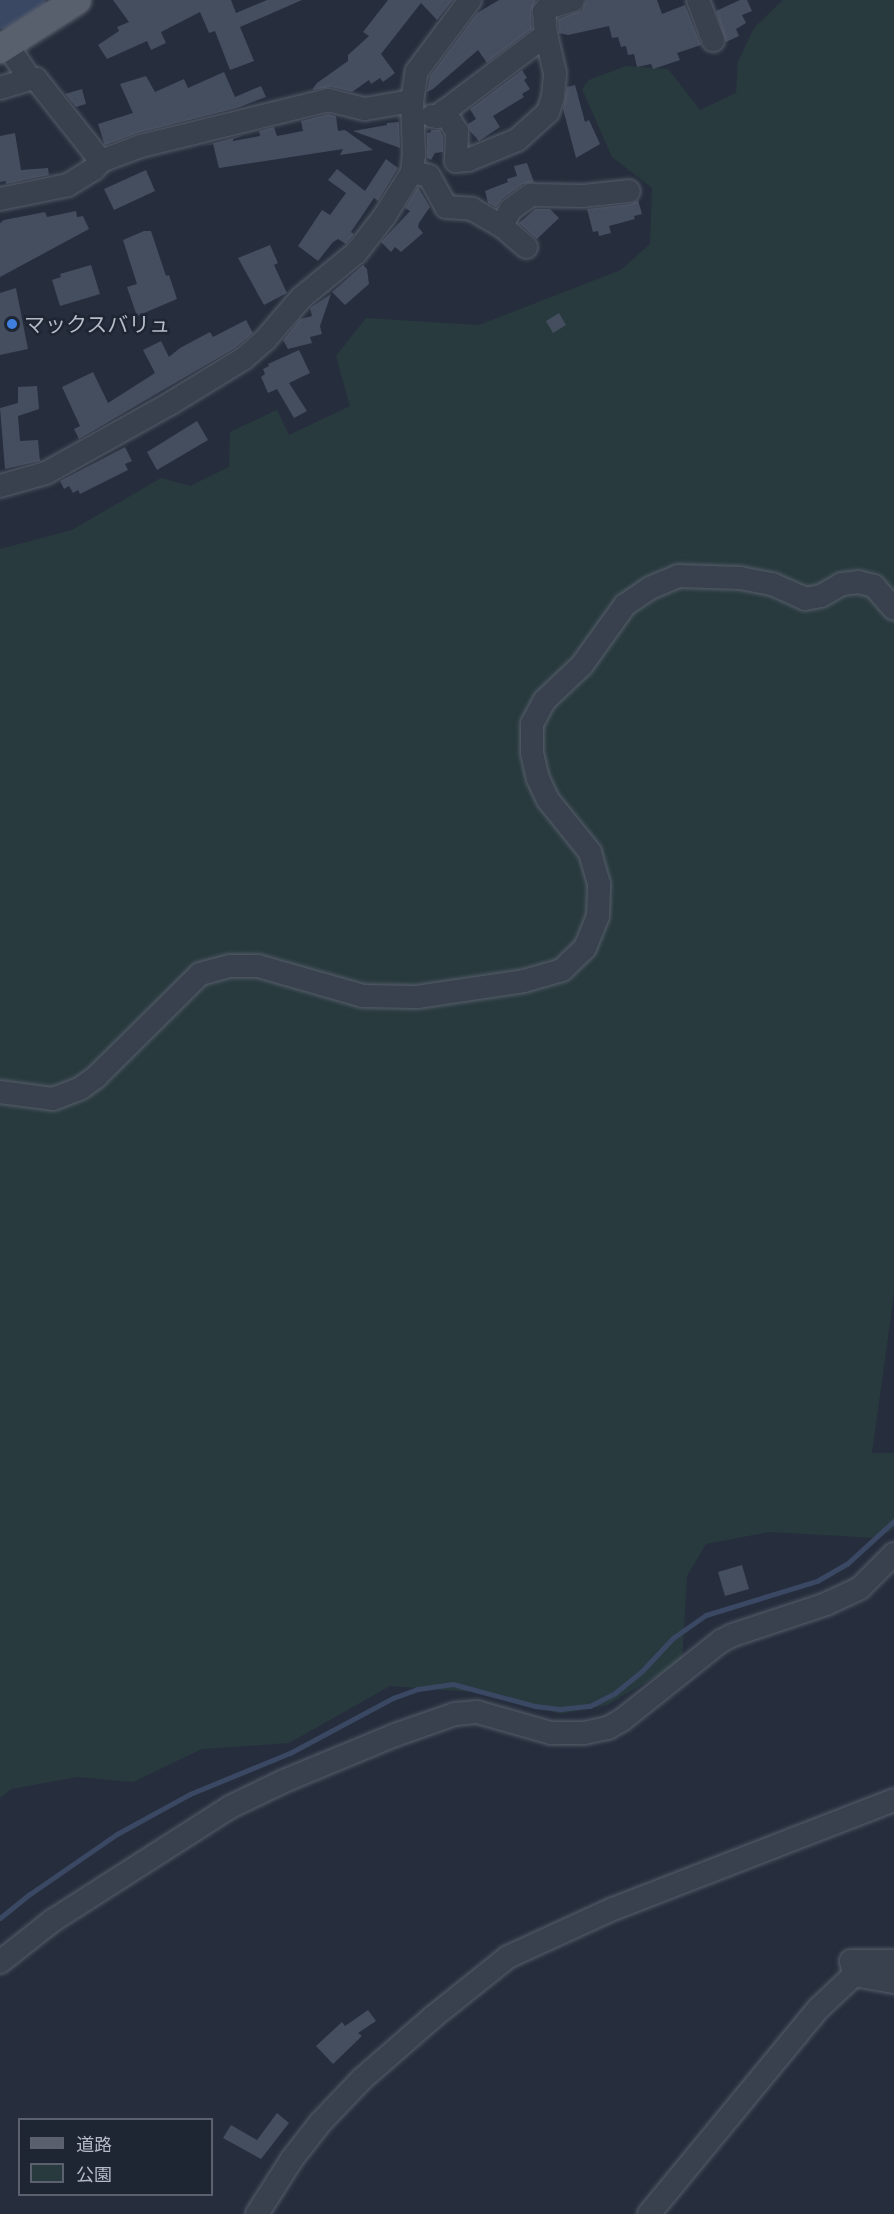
<!DOCTYPE html>
<meta charset="utf-8">
<style>
body{margin:0}
#map{position:relative;width:894px;height:2214px;overflow:hidden;background:#262e3d;font-family:Mulish,"Noto Sans JP",sans-serif}
div>[style]{position:absolute}
[style*='--x']{left:calc(var(--x)*1px);top:calc(var(--y)*1px);width:calc(var(--w)*1px);rotate:calc(var(--a)*1deg)}
.green>*{inset:0;background:#283a3e}
.stream>*{height:4.5px;margin:-2.25px;padding:0 2.25px;transform-origin:2.25px;border-radius:2.25px;background:#3a4864}
.river>*{height:28px;margin:-14px;padding:0 14px;transform-origin:14px;border-radius:14px;background:#3a4864}
.building>*{inset:0;background:#454e5f}
.roads{filter:drop-shadow(0 0 2px #575e6b) drop-shadow(0 0 2px #575e6b)}
.minor>*{height:22px;margin:-11px;padding:0 11px;transform-origin:11px;border-radius:11px;background:#39404e}
.major>*{height:28px;margin:-14px;padding:0 14px;transform-origin:14px;border-radius:14px;background:#585f6d}
.dots>*{width:16px;height:16px;translate:-50% -50%;box-sizing:border-box;border:3px solid #1e2533;border-radius:50%}
span{translate:-50% -50%;white-space:nowrap;text-align:center;line-height:1.15;-webkit-text-stroke:5px #1e2533;paint-order:stroke}
.poi-label{font-size:21px;color:#b6bbc8}
.left{translate:0 -50%;text-align:left}
.legend{position:absolute;left:18px;top:2118px;width:195px;height:78px;box-sizing:border-box;background:#1e2533;border:2px solid #5b616f;margin:0;padding:8px 10px;list-style:none;font-size:18px;color:#b6bbc8}
.legend li{display:flex;align-items:center;gap:12px;height:30px}
.legend b{width:30px;border:2px solid #5b616f}
</style>
<div id="map">
<div class="green">
<i style="clip-path:polygon(783px 0,894px 0,894px 1293px,872px 1453px,894px 1453px,894px 1529px,877px 1538px,769px 1532px,706px 1544px,687px 1576px,682px 1661px,607px 1705px,560px 1714px,499px 1694px,390px 1686px,289px 1743px,202px 1749px,133px 1782px,77px 1777px,11px 1789px,0 1798px,0 549px,72px 530px,161px 478px,190px 486px,229px 467px,230px 432px,277px 410px,289px 435px,350px 406px,336px 356px,366px 318px,479px 325px,621px 270px,650px 244px,652px 188px,612px 157px,582px 89px,589px 80px,626px 66px,668px 69px,700px 110px,736px 93px,738px 62px,754px 28px)"></i>
</div>
<div class="stream">
<i style="--x:0;--y:1918;--w:38;--a:-39"></i>
<i style="--x:30;--y:1894;--w:106;--a:-34.6"></i>
<i style="--x:117;--y:1834;--w:83;--a:-28.7"></i>
<i style="--x:190;--y:1794;--w:108;--a:-22.3"></i>
<i style="--x:290;--y:1753;--w:117;--a:-28.1"></i>
<i style="--x:393;--y:1698;--w:27;--a:-20"></i>
<i style="--x:418;--y:1689;--w:35;--a:-8"></i>
<i style="--x:453;--y:1684;--w:85;--a:15"></i>
<i style="--x:535;--y:1706;--w:25;--a:7"></i>
<i style="--x:560;--y:1709;--w:30;--a:-6"></i>
<i style="--x:590;--y:1706;--w:28;--a:-27"></i>
<i style="--x:615;--y:1693;--w:36;--a:-39"></i>
<i style="--x:643;--y:1670;--w:44;--a:-46.8"></i>
<i style="--x:673;--y:1638;--w:40;--a:-34.9"></i>
<i style="--x:706;--y:1615;--w:116;--a:-17"></i>
<i style="--x:817;--y:1581;--w:34;--a:-30"></i>
<i style="--x:847;--y:1564;--w:64;--a:-42.5"></i>
</div>
<div class="river">
<i style="--x:0;--y:15;--w:35;--a:-25"></i>
</div>
<div class="building">
<i style="clip-path:polygon(113px 0,231px 0,236px 13px,267px 0,302px 0,240px 27px,254px 61px,230px 70px,215px 31px,209px 33px,200px 12px,161px 32px,166px 43px,151px 50px,147px 41px,107px 59px,98px 45px,119px 31px,117px 27px,129px 22px)"></i>
<i style="clip-path:polygon(388px 0,453px 0,437px 20px,421px 3px,381px 54px,395px 73px,383px 82px,380px 78px,371px 84px,369px 80px,352px 92px,331px 87px,312px 90px,317px 83px,348px 61px,348px 55px,369px 36px,363px 32px)"></i>
<i style="clip-path:polygon(499px 0,536px 0,531px 12px,532px 29px,487px 63px,478px 50px,433px 89px,427px 92px,430px 76px,477px 13px)"></i>
<i style="clip-path:polygon(586px 0,657px 0,662px 14px,685px 5px,701px 45px,677px 53px,680px 60px,653px 69px,651px 64px,637px 67px,634px 54px,628px 55px,626px 46px,621px 47px,618px 37px,612px 38px,609px 26px,568px 35px,559px 33px,558px 19px,582px 10px)"></i>
<i style="clip-path:polygon(740px 0,747px 0,752px 11px,742px 15px,746px 23px,736px 29px,739px 36px,726px 42px,716px 11px)"></i>
<i style="clip-path:polygon(522px 70px,527px 78px,524px 80px,530px 89px,522px 94px,524px 97px,493px 116px,500px 127px,479px 141px,470px 131px,468px 124px,476px 119px,470px 109px)"></i>
<i style="clip-path:polygon(224px 72px,235px 97px,261px 86px,266px 97px,237px 108px,138px 133px,105px 145px,104px 143px,98px 124px,133px 113px,120px 84px,146px 76px,155px 92px,184px 79px,188px 88px)"></i>
<i style="clip-path:polygon(575px 85px,585px 122px,589px 120px,600px 144px,576px 158px,563px 109px,567px 87px)"></i>
<i style="clip-path:polygon(82px 89px,86px 104px,76px 107px,65px 94px)"></i>
<i style="clip-path:polygon(328px 114px,336px 116px,338px 131px,345px 130px,373px 150px,340px 155px,343px 149px,219px 168px,213px 144px,203px 146px,243px 135px,233px 139px,233px 141px,260px 136px,259px 131px,274px 127px,277px 136px,303px 131px,301px 121px)"></i>
<i style="clip-path:polygon(399px 122px,400px 148px,353px 131px,387px 125px,387px 123px)"></i>
<i style="clip-path:polygon(431px 130px,440px 130px,443px 136px,443px 152px,435px 153px,431px 160px,427px 158px,427px 133px,431px 132px)"></i>
<i style="clip-path:polygon(15px 133px,21px 170px,48px 168px,49px 175px,6px 184px,6px 181px,0 182px,0 136px)"></i>
<i style="clip-path:polygon(386px 159px,398px 168px,378px 201px,374px 198px,351px 232px,354px 234px,346px 244px,338px 239px,333px 242px,318px 261px,298px 246px,322px 210px,330px 215px,346px 193px,328px 180px,337px 169px,365px 191px)"></i>
<i style="clip-path:polygon(527px 163px,534px 182px,523px 184px,502px 199px,496px 207px,488px 203px,485px 191px,508px 182px,507px 179px,517px 176px,514px 166px)"></i>
<i style="clip-path:polygon(146px 170px,155px 191px,114px 210px,104px 189px)"></i>
<i style="clip-path:polygon(418px 187px,430px 207px,419px 223px,418px 227px,423px 233px,401px 252px,395px 247px,391px 252px,381px 242px,410px 211px,405px 208px)"></i>
<i style="clip-path:polygon(638px 200px,642px 214px,634px 216px,635px 219px,609px 226px,611px 233px,599px 236px,598px 231px,593px 232px,587px 209px,630px 204px)"></i>
<i style="clip-path:polygon(535px 209px,550px 209px,559px 218px,537px 239px,519px 223px)"></i>
<i style="clip-path:polygon(76px 211px,77px 217px,83px 216px,89px 229px,0 277px,0 223px,4px 220px,45px 212px,47px 217px)"></i>
<i style="clip-path:polygon(144px 231px,151px 231px,166px 276px,169px 275px,177px 299px,137px 316px,127px 287px,137px 284px,123px 240px)"></i>
<i style="clip-path:polygon(270px 245px,278px 263px,274px 265px,287px 293px,264px 305px,238px 258px)"></i>
<i style="clip-path:polygon(91px 265px,100px 294px,60px 306px,52px 280px,61px 277px,60px 274px)"></i>
<i style="clip-path:polygon(363px 265px,367px 269px,369px 284px,345px 305px,332px 292px)"></i>
<i style="clip-path:polygon(16px 288px,28px 349px,0 355px,0 293px)"></i>
<i style="clip-path:polygon(331px 294px,320px 326px,322px 334px,310px 337px,312px 343px,288px 349px,283px 340px,300px 319px,312px 316px,310px 308px)"></i>
<i style="clip-path:polygon(559px 313px,566px 325px,553px 333px,546px 321px)"></i>
<i style="clip-path:polygon(246px 320px,253px 333px,235px 348px,79px 439px,74px 429px,80px 426px,62px 387px,93px 372px,108px 403px,155px 373px,143px 350px,161px 341px,169px 357px,180px 348px,210px 332px,213px 337px)"></i>
<i style="clip-path:polygon(299px 350px,310px 373px,289px 383px,307px 411px,294px 418px,277px 389px,268px 393px,261px 377px,265px 374px,263px 369px,269px 366px,268px 364px)"></i>
<i style="clip-path:polygon(37px 386px,39px 409px,18px 416px,20px 441px,38px 440px,40px 461px,5px 469px,0 408px,18px 403px,18px 387px)"></i>
<i style="clip-path:polygon(197px 421px,208px 440px,157px 470px,147px 452px)"></i>
<i style="clip-path:polygon(125px 447px,132px 461px,125px 464px,128px 470px,80px 494px,78px 490px,73px 493px,69px 486px,64px 489px,60px 481px)"></i>
<i style="clip-path:polygon(742px 1565px,749px 1589px,725px 1596px,718px 1572px)"></i>
<i style="clip-path:polygon(368px 2010px,376px 2021px,358px 2033px,362px 2036px,333px 2064px,316px 2046px,342px 2022px,345px 2026px)"></i>
<i style="clip-path:polygon(277px 2113px,289px 2123px,261px 2159px,223px 2138px,231px 2125px,257px 2140px)"></i>
</div>
<div class="roads">
<div class="minor">
<i style="--x:698;--y:0;--w:43;--a:69.4"></i>
<i style="--x:7;--y:45;--w:41;--a:55.9"></i>
<i style="--x:30;--y:79;--w:6;--a:0"></i>
<i style="--x:36;--y:79;--w:105;--a:51.6"></i>
<i style="--x:0;--y:88;--w:31;--a:-17"></i>
<i style="--x:444;--y:111;--w:25;--a:58"></i>
<i style="--x:457;--y:132;--w:29;--a:92"></i>
<i style="--x:456;--y:161;--w:12;--a:-5"></i>
<i style="--x:468;--y:160;--w:53;--a:-22.2"></i>
<i style="--x:517;--y:140;--w:42;--a:-42.1"></i>
<i style="--x:548;--y:112;--w:16;--a:-72"></i>
<i style="--x:553;--y:97;--w:24;--a:-85"></i>
<i style="--x:555;--y:73;--w:39;--a:-103"></i>
<i style="--x:432;--y:116;--w:5;--a:11"></i>
<i style="--x:437;--y:117;--w:136;--a:-37"></i>
<i style="--x:546;--y:35;--w:23;--a:-95"></i>
<i style="--x:544;--y:12;--w:5;--a:-53"></i>
<i style="--x:547;--y:8;--w:27;--a:-17"></i>
<i style="--x:412;--y:172;--w:17;--a:13"></i>
<i style="--x:429;--y:176;--w:35;--a:61"></i>
<i style="--x:446;--y:207;--w:26;--a:4"></i>
<i style="--x:472;--y:209;--w:34;--a:30"></i>
<i style="--x:502;--y:226;--w:32;--a:41"></i>
<i style="--x:0;--y:199;--w:69;--a:-11.6"></i>
<i style="--x:68;--y:185;--w:31;--a:-32"></i>
<i style="--x:94;--y:169;--w:11;--a:-49"></i>
<i style="--x:101;--y:161;--w:43;--a:-20.6"></i>
<i style="--x:141;--y:146;--w:193;--a:-13.8"></i>
<i style="--x:328;--y:100;--w:38;--a:14"></i>
<i style="--x:365;--y:109;--w:48;--a:-9.7"></i>
<i style="--x:502;--y:226;--w:18;--a:-63"></i>
<i style="--x:510;--y:210;--w:26;--a:-36"></i>
<i style="--x:531;--y:195;--w:52;--a:1.1"></i>
<i style="--x:583;--y:196;--w:46;--a:-6.2"></i>
<i style="--x:0;--y:486;--w:48;--a:-15.8"></i>
<i style="--x:46;--y:473;--w:143;--a:-29.2"></i>
<i style="--x:171;--y:403;--w:84;--a:-31.4"></i>
<i style="--x:243;--y:359;--w:29;--a:-41"></i>
<i style="--x:265;--y:340;--w:55;--a:-49.4"></i>
<i style="--x:301;--y:298;--w:71;--a:-39.3"></i>
<i style="--x:356;--y:253;--w:46;--a:-52.1"></i>
<i style="--x:384;--y:217;--w:53;--a:-58.1"></i>
<i style="--x:412;--y:172;--w:18;--a:-84"></i>
<i style="--x:414;--y:154;--w:53;--a:-92.2"></i>
<i style="--x:412;--y:101;--w:30;--a:-81"></i>
<i style="--x:417;--y:71;--w:89;--a:-53.3"></i>
<i style="--x:0;--y:1092;--w:53;--a:7.5"></i>
<i style="--x:53;--y:1099;--w:30;--a:-21"></i>
<i style="--x:81;--y:1088;--w:19;--a:-36"></i>
<i style="--x:96;--y:1077;--w:146;--a:-44.7"></i>
<i style="--x:200;--y:974;--w:31;--a:-15"></i>
<i style="--x:230;--y:966;--w:28;--a:0"></i>
<i style="--x:258;--y:966;--w:109;--a:15.9"></i>
<i style="--x:363;--y:996;--w:54;--a:1.1"></i>
<i style="--x:417;--y:997;--w:108;--a:-8.5"></i>
<i style="--x:524;--y:981;--w:40;--a:-16"></i>
<i style="--x:562;--y:970;--w:32;--a:-44"></i>
<i style="--x:585;--y:948;--w:35;--a:-68"></i>
<i style="--x:598;--y:916;--w:32;--a:-88"></i>
<i style="--x:599;--y:884;--w:33;--a:-106"></i>
<i style="--x:590;--y:852;--w:67;--a:-128.9"></i>
<i style="--x:548;--y:800;--w:23;--a:-115"></i>
<i style="--x:538;--y:779;--w:28;--a:-103"></i>
<i style="--x:532;--y:752;--w:28;--a:-90"></i>
<i style="--x:532;--y:724;--w:27;--a:-62"></i>
<i style="--x:545;--y:700;--w:51;--a:-43.4"></i>
<i style="--x:582;--y:665;--w:74;--a:-54.4"></i>
<i style="--x:625;--y:605;--w:30;--a:-34"></i>
<i style="--x:650;--y:588;--w:30;--a:-23"></i>
<i style="--x:678;--y:576;--w:62;--a:1.8"></i>
<i style="--x:740;--y:578;--w:33;--a:11"></i>
<i style="--x:772;--y:584;--w:36;--a:24"></i>
<i style="--x:805;--y:599;--w:16;--a:-11"></i>
<i style="--x:821;--y:596;--w:24;--a:-30"></i>
<i style="--x:842;--y:584;--w:16;--a:-7"></i>
<i style="--x:858;--y:582;--w:16;--a:14"></i>
<i style="--x:874;--y:586;--w:30;--a:49"></i>
<i style="--x:0;--y:1962;--w:66;--a:-38.3"></i>
<i style="--x:52;--y:1921;--w:211;--a:-32.6"></i>
<i style="--x:230;--y:1807;--w:60;--a:-25.7"></i>
<i style="--x:284;--y:1781;--w:120;--a:-22.5"></i>
<i style="--x:395;--y:1735;--w:64;--a:-19.3"></i>
<i style="--x:455;--y:1714;--w:22;--a:-5"></i>
<i style="--x:477;--y:1712;--w:77;--a:15.8"></i>
<i style="--x:551;--y:1733;--w:33;--a:0"></i>
<i style="--x:584;--y:1733;--w:25;--a:-12"></i>
<i style="--x:608;--y:1728;--w:16;--a:-30"></i>
<i style="--x:622;--y:1720;--w:127;--a:-38.6"></i>
<i style="--x:721;--y:1641;--w:13;--a:-27"></i>
<i style="--x:733;--y:1635;--w:98;--a:-18.4"></i>
<i style="--x:826;--y:1604;--w:38;--a:-25"></i>
<i style="--x:860;--y:1588;--w:48;--a:-45"></i>
<i style="--x:854;--y:1975;--w:14;--a:-102"></i>
<i style="--x:851;--y:1961;--w:43;--a:0"></i>
<i style="--x:257;--y:2214;--w:65;--a:-57.5"></i>
<i style="--x:292;--y:2159;--w:46;--a:-52.1"></i>
<i style="--x:320;--y:2123;--w:61;--a:-46.3"></i>
<i style="--x:362;--y:2079;--w:94;--a:-41.1"></i>
<i style="--x:433;--y:2017;--w:96;--a:-38.7"></i>
<i style="--x:508;--y:1957;--w:115;--a:-24.6"></i>
<i style="--x:613;--y:1909;--w:301;--a:-21.2"></i>
<i style="--x:649;--y:2214;--w:266;--a:-50.5"></i>
<i style="--x:818;--y:2009;--w:50;--a:-43.4"></i>
<i style="--x:854;--y:1975;--w:41;--a:9.9"></i>
</div>
<div class="major">
<i style="--x:0;--y:49;--w:91;--a:-32.5"></i>
</div>
</div>
<div class="dots">
<i style="left:12px;top:324px;background:#3f7fe0"></i>
</div>
<div class="poi-label">
<span class="left" style="left:24px;top:324px">マックスバリュ</span>
</div>
<ul class="legend">
<li><b style="height:8px;background:#585f6d"></b>道路</li>
<li><b style="height:16px;background:#283a3e"></b>公園</li>
</ul>
</div>
